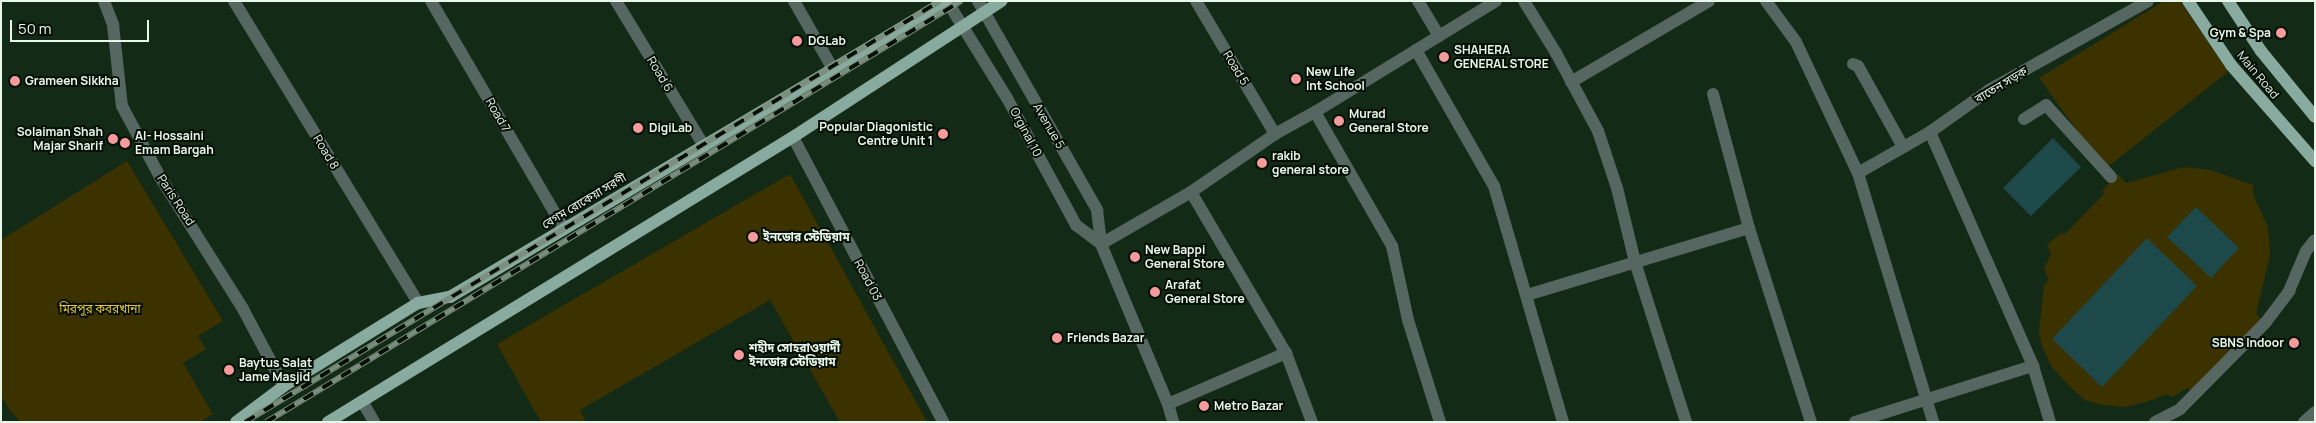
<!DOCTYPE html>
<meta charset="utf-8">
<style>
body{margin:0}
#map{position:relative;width:2316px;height:423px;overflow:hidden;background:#122a16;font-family:Manrope,"Noto Sans Bengali",sans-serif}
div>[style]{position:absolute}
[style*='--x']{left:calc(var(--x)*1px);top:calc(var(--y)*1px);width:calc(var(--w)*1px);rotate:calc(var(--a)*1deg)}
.green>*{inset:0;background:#3c3200}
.water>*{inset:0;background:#1d494b}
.minor>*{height:12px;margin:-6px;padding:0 6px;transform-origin:6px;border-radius:6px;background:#566661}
.major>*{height:12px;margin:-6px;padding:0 6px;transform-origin:6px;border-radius:6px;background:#88aa9f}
.rail>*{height:5.5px;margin-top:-2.75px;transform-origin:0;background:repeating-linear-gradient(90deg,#061007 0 11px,#7b8e7d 0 22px);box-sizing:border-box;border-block:1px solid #7b8e7d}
.dots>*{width:14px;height:14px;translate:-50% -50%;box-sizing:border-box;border:2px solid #061007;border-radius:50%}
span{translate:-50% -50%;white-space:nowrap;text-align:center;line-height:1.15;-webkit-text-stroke:4px #061007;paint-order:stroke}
.poi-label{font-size:12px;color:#e8f7e9;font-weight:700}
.right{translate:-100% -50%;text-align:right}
.left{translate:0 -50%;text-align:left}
.street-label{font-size:12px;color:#e8f7e9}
.park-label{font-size:12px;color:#e0c43c}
.frame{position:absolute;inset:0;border:2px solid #e8f7e9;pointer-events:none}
.scale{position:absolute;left:10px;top:20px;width:139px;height:22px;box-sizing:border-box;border:2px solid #e8f7e9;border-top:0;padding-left:6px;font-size:15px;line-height:18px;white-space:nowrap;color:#e8f7e9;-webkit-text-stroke:4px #061007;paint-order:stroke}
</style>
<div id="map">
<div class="green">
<i style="clip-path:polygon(2164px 1px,2180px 1px,2228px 72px,2105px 169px,2039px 78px)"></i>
<i style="clip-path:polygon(127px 161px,223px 321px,198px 336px,206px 349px,183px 363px,213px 414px,200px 422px,21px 422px,11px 412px,1px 396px,1px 240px)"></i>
<i style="clip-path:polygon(2184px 167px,2211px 170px,2253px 185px,2253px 194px,2268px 227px,2270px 255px,2256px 314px,2263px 321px,2194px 393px,2187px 388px,2173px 397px,2167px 394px,2146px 402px,2125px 407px,2101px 405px,2085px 400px,2069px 386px,2051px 366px,2042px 346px,2039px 332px,2044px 285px,2049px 279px,2044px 269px,2051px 254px,2047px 245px,2062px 232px,2064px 235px,2104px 194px,2102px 191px,2118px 174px,2126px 183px)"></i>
<i style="clip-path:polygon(790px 174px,927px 422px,840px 422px,770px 300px,580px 410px,586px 422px,541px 422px,497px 344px)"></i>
</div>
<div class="water">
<i style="clip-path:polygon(2053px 138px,2081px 167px,2031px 216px,2003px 188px)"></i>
<i style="clip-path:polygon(2196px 207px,2239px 248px,2211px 278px,2167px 237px)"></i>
<i style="clip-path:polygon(2147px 238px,2197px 286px,2102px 387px,2052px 339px)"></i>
</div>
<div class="minor">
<i style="--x:104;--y:1;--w:26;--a:69"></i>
<i style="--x:113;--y:25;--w:81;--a:83.7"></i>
<i style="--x:122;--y:106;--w:81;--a:61.8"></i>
<i style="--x:160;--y:177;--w:156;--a:57.8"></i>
<i style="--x:243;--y:309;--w:87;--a:62"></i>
<i style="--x:234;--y:1;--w:354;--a:58.6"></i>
<i style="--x:431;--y:1;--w:264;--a:59.7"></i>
<i style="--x:616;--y:1;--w:170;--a:58.7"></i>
<i style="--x:794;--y:1;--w:78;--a:60.2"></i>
<i style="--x:947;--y:1;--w:114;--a:58.3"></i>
<i style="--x:1007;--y:98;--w:145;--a:61.5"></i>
<i style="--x:1076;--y:225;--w:31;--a:37"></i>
<i style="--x:978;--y:1;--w:241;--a:60.3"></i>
<i style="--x:1097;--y:210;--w:34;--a:83"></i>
<i style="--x:1101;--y:244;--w:173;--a:67.3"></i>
<i style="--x:1168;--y:404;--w:19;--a:74"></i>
<i style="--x:1196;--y:1;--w:155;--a:59.3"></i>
<i style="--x:1418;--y:1;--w:41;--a:59"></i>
<i style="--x:1524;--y:1;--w:61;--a:58.4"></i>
<i style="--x:1556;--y:53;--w:89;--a:61.7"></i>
<i style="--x:1598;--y:131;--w:60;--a:71.6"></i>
<i style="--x:1617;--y:188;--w:76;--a:76.3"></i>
<i style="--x:1635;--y:262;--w:168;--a:72.3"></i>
<i style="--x:1766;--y:1;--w:51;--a:53.8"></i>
<i style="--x:1796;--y:42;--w:145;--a:64.7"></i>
<i style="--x:1858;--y:173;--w:260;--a:73.2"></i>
<i style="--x:1416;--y:50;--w:157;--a:60.2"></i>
<i style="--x:1494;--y:186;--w:246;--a:73.7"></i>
<i style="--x:1853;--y:64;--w:5;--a:22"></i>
<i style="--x:1858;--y:66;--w:93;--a:60.9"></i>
<i style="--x:1571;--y:82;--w:160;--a:-30.4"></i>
<i style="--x:1713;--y:94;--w:139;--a:75"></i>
<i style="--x:1749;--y:228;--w:204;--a:72.3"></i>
<i style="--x:1315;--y:112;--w:155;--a:60.1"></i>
<i style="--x:1392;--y:246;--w:76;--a:77.8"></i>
<i style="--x:1408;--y:320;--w:107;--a:72.6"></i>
<i style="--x:2024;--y:119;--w:26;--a:-32"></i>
<i style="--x:2046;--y:105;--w:97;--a:47.9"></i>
<i style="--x:1930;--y:132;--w:256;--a:66.2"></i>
<i style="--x:2033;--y:366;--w:59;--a:73.1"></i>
<i style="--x:793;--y:137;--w:322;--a:62.2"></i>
<i style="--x:1858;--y:173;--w:83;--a:-29.7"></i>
<i style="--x:1930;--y:132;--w:72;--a:-35.4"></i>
<i style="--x:1989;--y:90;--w:182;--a:-29.2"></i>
<i style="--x:1191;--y:192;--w:187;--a:59.5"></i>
<i style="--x:1286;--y:353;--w:74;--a:69.4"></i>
<i style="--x:1101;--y:244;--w:104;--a:-30"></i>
<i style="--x:1191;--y:192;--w:102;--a:-34.6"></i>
<i style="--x:1275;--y:134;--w:46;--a:-28.8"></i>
<i style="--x:1315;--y:112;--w:212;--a:-31.5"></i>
<i style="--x:1527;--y:295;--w:232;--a:-16.8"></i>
<i style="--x:362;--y:401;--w:24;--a:60"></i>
<i style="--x:1168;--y:404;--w:129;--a:-23.4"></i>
<i style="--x:1855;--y:422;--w:187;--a:-17.5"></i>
<i style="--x:2155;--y:422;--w:28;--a:-27"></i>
<i style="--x:2180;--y:409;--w:122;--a:-45.3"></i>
<i style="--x:2266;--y:322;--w:39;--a:-53"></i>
<i style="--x:2289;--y:291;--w:43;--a:-67"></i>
<i style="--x:2306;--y:251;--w:14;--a:-51"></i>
<i style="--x:2304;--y:422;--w:15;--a:-42"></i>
</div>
<div class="major">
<i style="--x:2188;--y:1;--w:77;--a:56.1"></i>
<i style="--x:2231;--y:65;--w:128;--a:48.8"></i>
<i style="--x:2228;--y:1;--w:60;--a:56.6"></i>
<i style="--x:2261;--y:51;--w:85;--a:50.7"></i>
<i style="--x:236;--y:422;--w:60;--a:-36.9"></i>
<i style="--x:284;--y:386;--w:158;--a:-31.8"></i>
<i style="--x:418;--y:303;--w:33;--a:-11"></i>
<i style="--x:450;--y:297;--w:578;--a:-30.78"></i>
<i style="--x:328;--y:422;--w:545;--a:-31.5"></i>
<i style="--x:793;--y:137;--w:249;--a:-33.1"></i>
</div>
<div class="rail">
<i style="--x:245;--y:422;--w:813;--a:-31.21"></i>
<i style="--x:266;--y:422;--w:813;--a:-31.21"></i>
</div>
<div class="dots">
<i style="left:2281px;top:33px;background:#f59b9b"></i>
<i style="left:797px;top:41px;background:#f59b9b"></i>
<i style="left:1444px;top:57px;background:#f59b9b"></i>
<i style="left:1296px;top:79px;background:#f59b9b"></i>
<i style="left:15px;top:81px;background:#f59b9b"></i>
<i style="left:1339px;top:121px;background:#f59b9b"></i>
<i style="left:638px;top:128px;background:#f59b9b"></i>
<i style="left:943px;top:134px;background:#f59b9b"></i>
<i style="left:113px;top:139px;background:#f59b9b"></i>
<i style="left:125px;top:143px;background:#f59b9b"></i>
<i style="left:1262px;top:163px;background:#f59b9b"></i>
<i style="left:753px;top:237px;background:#f59b9b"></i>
<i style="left:1135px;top:257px;background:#f59b9b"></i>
<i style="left:1155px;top:292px;background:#f59b9b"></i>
<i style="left:1057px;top:338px;background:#f59b9b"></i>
<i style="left:2294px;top:343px;background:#f59b9b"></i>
<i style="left:739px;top:355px;background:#f59b9b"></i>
<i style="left:229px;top:370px;background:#f59b9b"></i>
<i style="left:1204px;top:406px;background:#f59b9b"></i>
</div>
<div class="poi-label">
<span class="right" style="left:2271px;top:33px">Gym &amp; Spa</span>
<span class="left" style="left:808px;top:41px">DGLab</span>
<span class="left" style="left:1454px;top:57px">SHAHERA<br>GENERAL STORE</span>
<span class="left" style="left:1306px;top:79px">New Life<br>Int School</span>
<span class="left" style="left:25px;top:81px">Grameen Sikkha</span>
<span class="left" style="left:1349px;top:121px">Murad<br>General Store</span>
<span class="right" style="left:933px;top:134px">Popular Diagonistic<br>Centre Unit 1</span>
<span class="left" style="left:649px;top:128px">DigiLab</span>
<span class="right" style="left:103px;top:139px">Solaiman Shah<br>Majar Sharif</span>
<span class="left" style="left:135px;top:143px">Al- Hossaini<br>Emam Bargah</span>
<span class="left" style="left:1272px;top:163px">rakib<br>general store</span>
<span class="left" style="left:763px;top:237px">ইনডোর স্টেডিয়াম</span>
<span class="left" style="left:1145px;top:257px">New Bappi<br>General Store</span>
<span class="left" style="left:1165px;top:292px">Arafat<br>General Store</span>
<span class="left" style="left:1067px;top:338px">Friends Bazar</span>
<span class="right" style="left:2284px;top:343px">SBNS Indoor</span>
<span class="left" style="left:749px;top:355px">শহীদ সোহরাওয়ার্দী<br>ইনডোর স্টেডিয়াম</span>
<span class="left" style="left:239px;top:370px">Baytus Salat<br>Jame Masjid</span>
<span class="left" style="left:1214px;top:406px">Metro Bazar</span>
</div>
<div class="street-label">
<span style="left:1236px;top:68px;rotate:59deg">Road 5</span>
<span style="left:660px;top:74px;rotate:59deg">Road 6</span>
<span style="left:2258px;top:75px;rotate:50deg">Main Road</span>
<span style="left:2001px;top:85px;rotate:-31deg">বাতেন সড়ক</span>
<span style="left:498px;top:115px;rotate:60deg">Road 7</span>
<span style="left:1049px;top:126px;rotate:60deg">Avenue 5</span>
<span style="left:1026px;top:132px;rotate:62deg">Orginal 10</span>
<span style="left:326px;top:152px;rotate:59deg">Road 8</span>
<span style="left:176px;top:200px;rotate:57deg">Paris Road</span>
<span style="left:584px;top:201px;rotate:-31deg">বেগম রোকেয়া সরণী</span>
<span style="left:868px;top:280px;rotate:62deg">Road 03</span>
</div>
<div class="park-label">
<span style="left:100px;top:309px">মিরপুর কবরখানা</span>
</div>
<div class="frame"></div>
<div class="scale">50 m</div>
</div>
